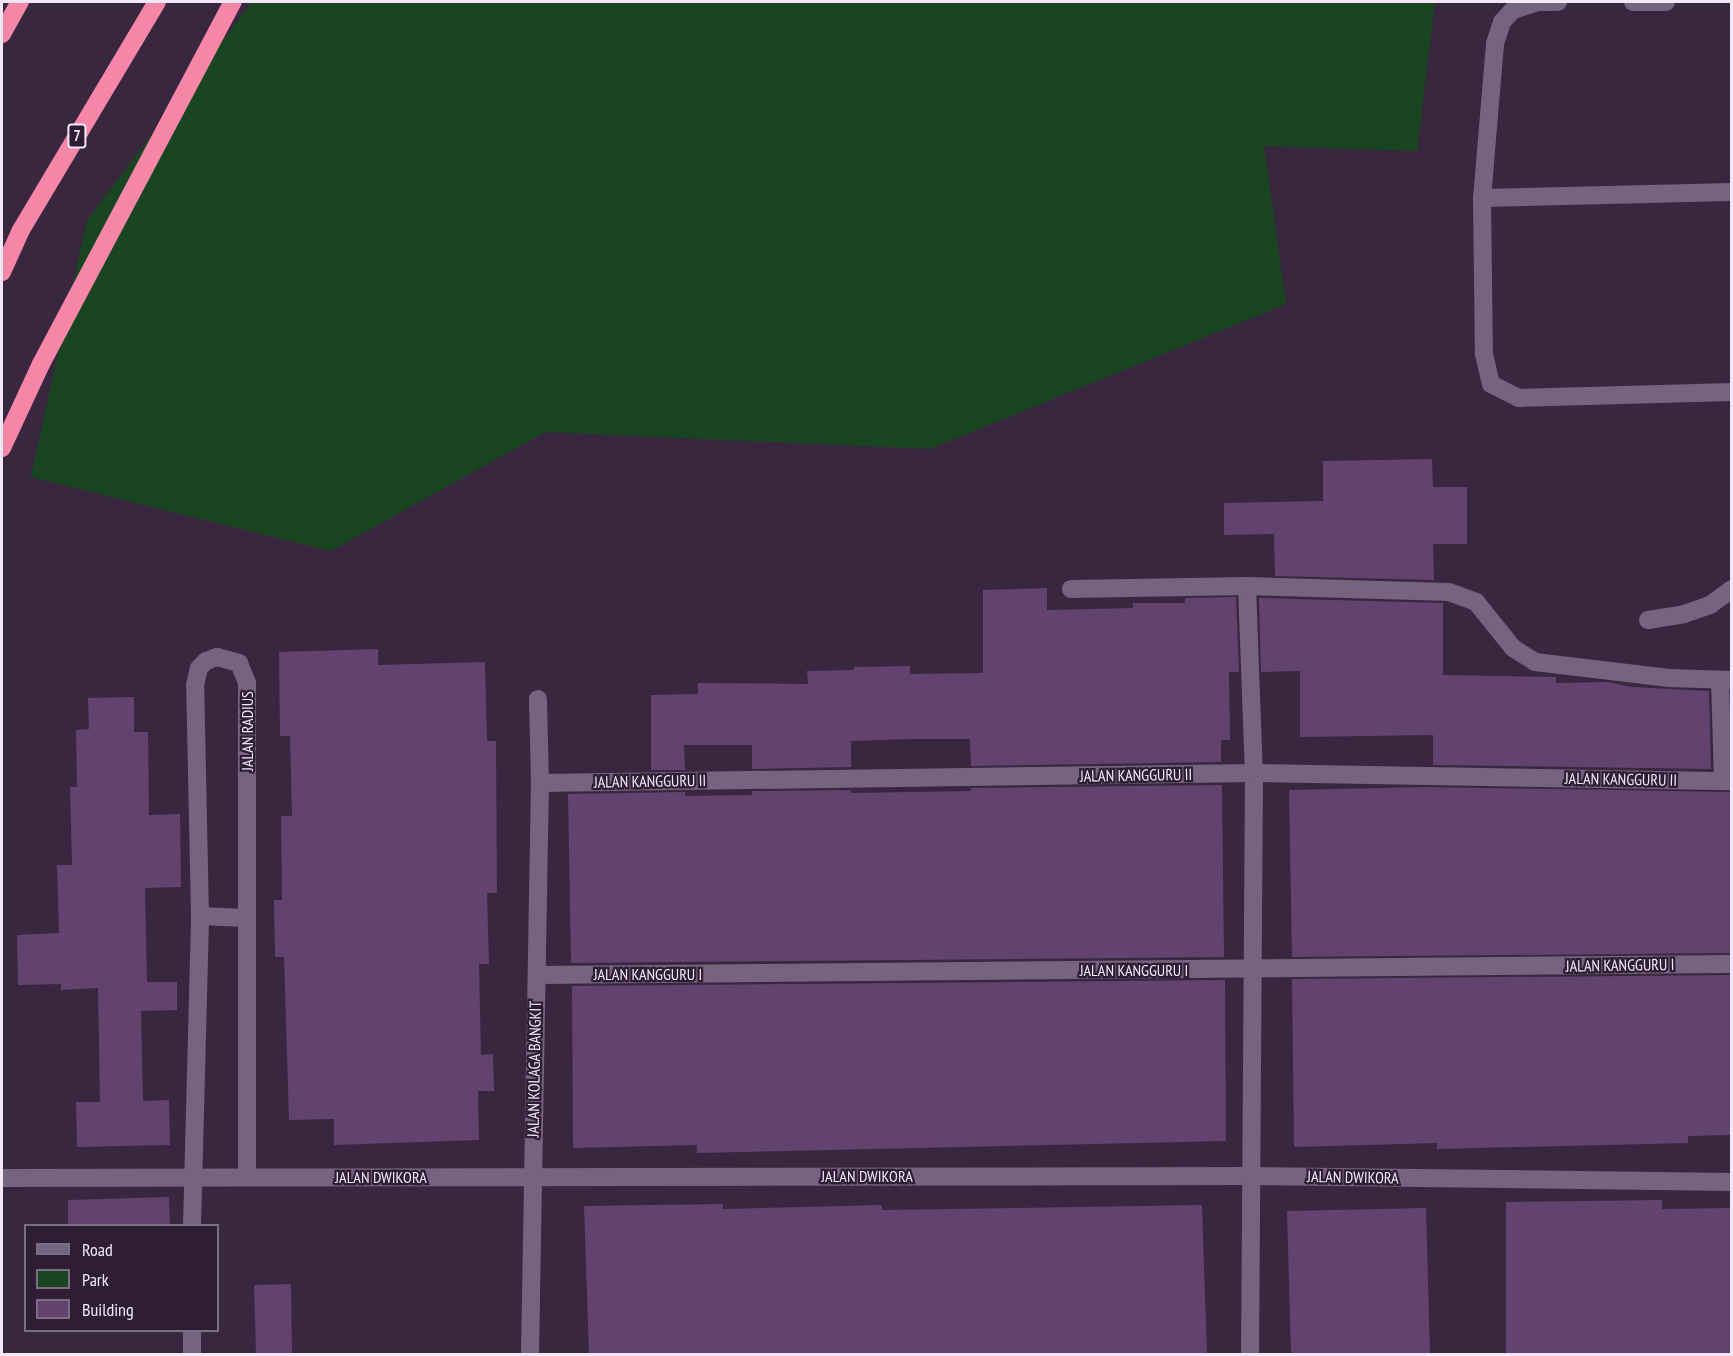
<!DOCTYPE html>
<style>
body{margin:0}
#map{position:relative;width:1733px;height:1356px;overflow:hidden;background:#38273f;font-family:"PT Sans Narrow",sans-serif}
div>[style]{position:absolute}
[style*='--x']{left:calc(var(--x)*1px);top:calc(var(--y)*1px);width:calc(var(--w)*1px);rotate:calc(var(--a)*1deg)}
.green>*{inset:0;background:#194521}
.building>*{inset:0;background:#62436f}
.minor>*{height:18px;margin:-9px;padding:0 9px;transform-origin:9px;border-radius:9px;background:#76637f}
.highway>*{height:18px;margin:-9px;padding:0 9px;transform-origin:9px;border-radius:9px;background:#f686a8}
span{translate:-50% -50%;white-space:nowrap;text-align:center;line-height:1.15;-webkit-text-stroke:4.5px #2e1d34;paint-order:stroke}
.shield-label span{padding:2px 4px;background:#2e1d34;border:2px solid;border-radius:4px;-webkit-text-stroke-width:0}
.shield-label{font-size:15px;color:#f2e7f6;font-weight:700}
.street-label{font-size:16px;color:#f2e7f6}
.frame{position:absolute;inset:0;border:3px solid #f2e7f6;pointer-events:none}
.legend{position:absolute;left:24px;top:1224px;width:195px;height:108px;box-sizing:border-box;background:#2e1d34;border:2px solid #7c6e82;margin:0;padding:8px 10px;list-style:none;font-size:18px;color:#f2e7f6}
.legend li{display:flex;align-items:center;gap:12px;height:30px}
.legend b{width:30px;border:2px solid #7c6e82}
</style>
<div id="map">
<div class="green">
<i style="clip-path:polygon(252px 2px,1435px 2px,1417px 151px,1264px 146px,1286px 304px,930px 449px,545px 432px,331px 551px,31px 477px,87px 220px)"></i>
</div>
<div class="building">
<i style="clip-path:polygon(1432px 459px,1433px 487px,1467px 487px,1467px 544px,1433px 544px,1434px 580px,1275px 576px,1274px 534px,1224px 535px,1224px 503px,1323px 501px,1323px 461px)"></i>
<i style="clip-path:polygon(1047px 588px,1047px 610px,1133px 608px,1133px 603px,1185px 603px,1185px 598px,1236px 597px,1239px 672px,1229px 672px,1230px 740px,1221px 740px,1221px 762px,971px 766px,970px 739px,911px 739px,851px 741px,851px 767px,752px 769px,752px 745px,684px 745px,685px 770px,651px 770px,651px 695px,698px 694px,698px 683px,808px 684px,807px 671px,854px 670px,854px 667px,910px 666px,910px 674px,983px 673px,983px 590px)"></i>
<i style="clip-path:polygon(1259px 598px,1443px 603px,1443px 675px,1556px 677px,1556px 683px,1608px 682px,1632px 687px,1709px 691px,1711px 769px,1433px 765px,1433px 735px,1300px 737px,1300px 671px,1261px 672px)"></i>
<i style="clip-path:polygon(378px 649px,378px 665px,485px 662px,487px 741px,496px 741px,497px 893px,487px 893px,489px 964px,479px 964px,481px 1055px,493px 1054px,494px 1091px,478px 1091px,479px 1140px,334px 1145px,334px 1119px,289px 1120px,284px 957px,275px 957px,274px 900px,282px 900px,281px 816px,292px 816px,290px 736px,280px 736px,279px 652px)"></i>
<i style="clip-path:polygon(134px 697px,134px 732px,148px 732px,149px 815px,180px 814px,181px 887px,145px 888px,147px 982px,177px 982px,177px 1010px,141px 1011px,143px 1101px,169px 1100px,170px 1145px,77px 1147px,76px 1102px,100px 1102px,98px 988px,61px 990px,61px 984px,18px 985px,17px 935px,59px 933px,57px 865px,72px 865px,70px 787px,77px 787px,76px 730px,89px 729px,88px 698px)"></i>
<i style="clip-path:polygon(1222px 785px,1224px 957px,571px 963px,568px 794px,685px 792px,685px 796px,752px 795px,752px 791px,851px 790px,851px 793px,971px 791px,971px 788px)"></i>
<i style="clip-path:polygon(1426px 787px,1731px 792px,1731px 953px,1292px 957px,1289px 790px)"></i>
<i style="clip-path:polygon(1731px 975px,1731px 1135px,1688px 1136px,1688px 1143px,1437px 1149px,1437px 1143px,1294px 1147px,1292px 979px)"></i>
<i style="clip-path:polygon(1225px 980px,1226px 1141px,697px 1153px,697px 1145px,573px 1148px,572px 986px)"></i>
<i style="clip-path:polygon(169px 1197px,170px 1226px,68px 1226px,68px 1200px)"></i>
<i style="clip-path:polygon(1662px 1200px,1662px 1209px,1731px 1208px,1731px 1354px,1506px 1354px,1506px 1202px)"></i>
<i style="clip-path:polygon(723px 1204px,723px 1209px,882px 1205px,882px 1210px,1202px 1205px,1207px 1354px,589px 1354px,584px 1206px)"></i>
<i style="clip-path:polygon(1426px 1208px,1430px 1354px,1291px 1354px,1287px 1211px)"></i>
<i style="clip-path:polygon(291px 1284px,292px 1354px,256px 1354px,254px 1285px)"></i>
</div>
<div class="minor">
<i style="--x:1558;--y:2;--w:20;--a:180"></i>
<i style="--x:1538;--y:2;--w:26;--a:162"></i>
<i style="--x:1513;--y:10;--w:16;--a:133"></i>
<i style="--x:1502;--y:22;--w:23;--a:108"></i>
<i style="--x:1495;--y:44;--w:155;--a:94.8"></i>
<i style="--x:1482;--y:198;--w:156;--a:89.3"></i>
<i style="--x:1484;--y:354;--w:31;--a:77"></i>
<i style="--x:1491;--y:384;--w:31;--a:27"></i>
<i style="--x:1519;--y:398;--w:213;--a:-1.6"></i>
<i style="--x:1633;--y:2;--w:33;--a:0"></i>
<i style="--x:1482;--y:198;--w:250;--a:-1.4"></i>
<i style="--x:1247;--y:586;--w:187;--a:87.9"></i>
<i style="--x:1254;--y:773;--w:581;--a:90.39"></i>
<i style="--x:1071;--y:589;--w:176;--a:-1"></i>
<i style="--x:1247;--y:586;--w:202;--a:1.7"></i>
<i style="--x:1449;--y:592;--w:29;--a:20"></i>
<i style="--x:1476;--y:602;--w:59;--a:51.2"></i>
<i style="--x:1513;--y:648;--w:26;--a:32"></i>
<i style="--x:1535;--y:662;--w:135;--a:6.8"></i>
<i style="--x:1669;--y:678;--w:63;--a:1.8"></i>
<i style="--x:1648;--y:620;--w:36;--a:-9"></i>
<i style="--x:1684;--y:614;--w:28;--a:-19"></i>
<i style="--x:1710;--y:605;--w:27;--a:-36"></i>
<i style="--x:1720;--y:680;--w:101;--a:88.3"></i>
<i style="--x:540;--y:783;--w:714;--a:-0.8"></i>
<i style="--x:1254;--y:773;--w:478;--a:1"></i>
<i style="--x:200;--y:916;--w:47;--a:2.4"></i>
<i style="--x:537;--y:975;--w:1195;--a:-0.53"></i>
<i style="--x:2;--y:1178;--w:1248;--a:-0.09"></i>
<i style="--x:1250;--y:1176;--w:482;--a:0.7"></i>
<i style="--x:192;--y:1226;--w:310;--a:-88.5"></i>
<i style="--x:200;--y:916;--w:231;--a:-91.2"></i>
<i style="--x:195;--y:685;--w:17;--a:-77"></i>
<i style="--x:199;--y:668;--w:10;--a:-45"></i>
<i style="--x:206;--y:661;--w:12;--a:-20"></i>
<i style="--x:217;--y:657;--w:23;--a:15"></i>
<i style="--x:239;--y:663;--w:22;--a:68"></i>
<i style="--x:247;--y:683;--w:494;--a:90"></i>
<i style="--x:192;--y:1330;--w:24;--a:90"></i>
<i style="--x:530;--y:1354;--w:571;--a:-89"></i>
<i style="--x:540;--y:783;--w:84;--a:-91.4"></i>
</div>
<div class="highway">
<i style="--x:2;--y:34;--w:37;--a:-61"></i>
<i style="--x:2;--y:272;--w:46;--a:-65.7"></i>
<i style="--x:21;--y:230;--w:265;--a:-59.2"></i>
<i style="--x:2;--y:448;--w:93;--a:-65.1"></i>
<i style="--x:41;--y:364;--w:410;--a:-62.1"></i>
</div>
<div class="shield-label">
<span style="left:77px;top:136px">7</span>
</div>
<div class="street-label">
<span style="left:247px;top:731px;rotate:-90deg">JALAN RADIUS</span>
<span style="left:1136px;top:775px;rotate:-1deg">JALAN KANGGURU II</span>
<span style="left:1621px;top:779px;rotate:1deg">JALAN KANGGURU II</span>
<span style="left:650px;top:781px;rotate:-1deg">JALAN KANGGURU II</span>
<span style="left:1620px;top:965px;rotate:-1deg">JALAN KANGGURU I</span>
<span style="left:1134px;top:970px">JALAN KANGGURU I</span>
<span style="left:648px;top:974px">JALAN KANGGURU I</span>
<span style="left:534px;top:1069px;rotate:-89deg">JALAN KOLAGA BANGKIT</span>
<span style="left:867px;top:1176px">JALAN DWIKORA</span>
<span style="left:381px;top:1177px">JALAN DWIKORA</span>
<span style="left:1353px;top:1177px;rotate:1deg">JALAN DWIKORA</span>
</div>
<div class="frame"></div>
<ul class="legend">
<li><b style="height:8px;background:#76637f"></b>Road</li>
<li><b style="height:16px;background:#194521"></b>Park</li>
<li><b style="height:16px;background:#62436f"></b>Building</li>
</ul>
</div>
